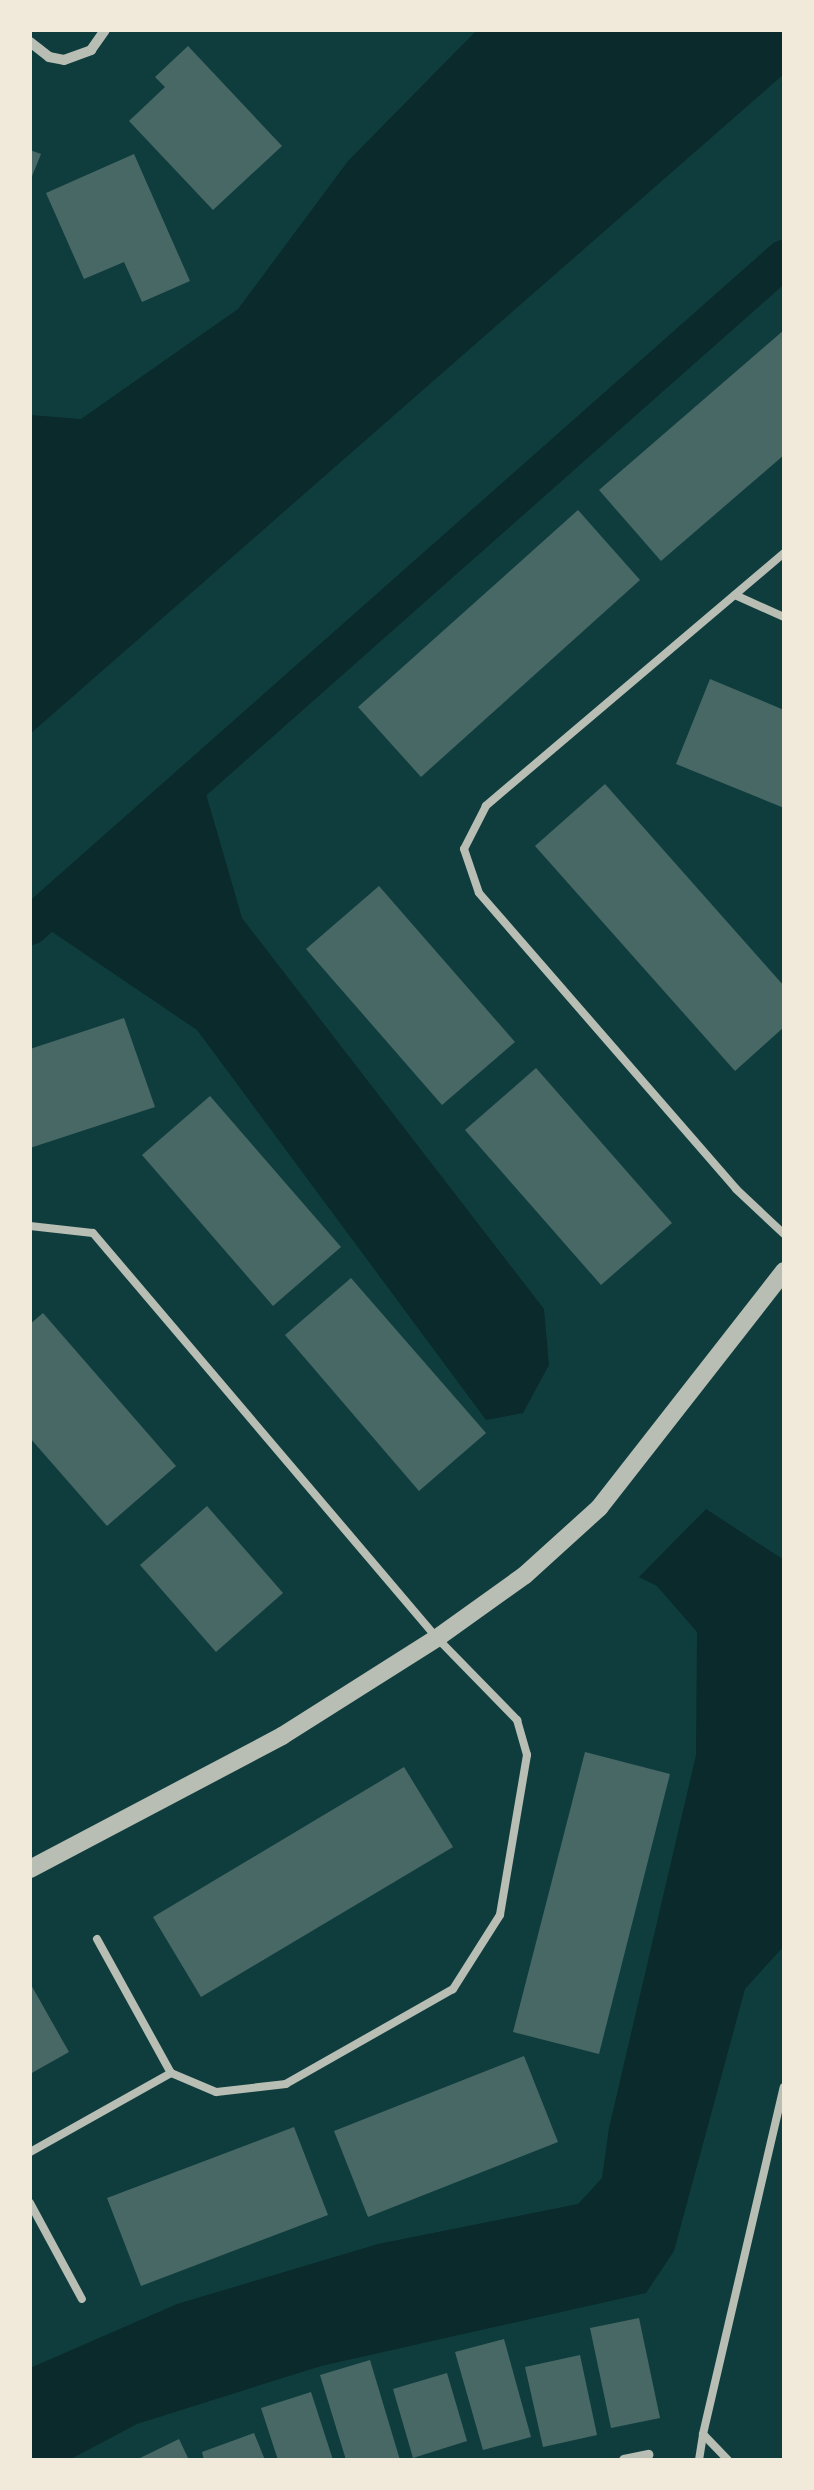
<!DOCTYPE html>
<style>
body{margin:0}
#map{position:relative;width:814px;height:2490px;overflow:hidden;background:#0f3d3e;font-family:Quicksand,sans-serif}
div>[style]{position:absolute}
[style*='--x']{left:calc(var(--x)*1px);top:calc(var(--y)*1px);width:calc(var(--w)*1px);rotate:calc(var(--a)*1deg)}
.water>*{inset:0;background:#0a2a2b}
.canal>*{height:38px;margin:-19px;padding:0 19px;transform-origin:19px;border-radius:19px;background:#0a2a2b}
.building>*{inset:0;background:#486865}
.service>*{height:8px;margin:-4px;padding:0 4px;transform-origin:4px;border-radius:4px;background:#b8beb3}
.minor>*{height:10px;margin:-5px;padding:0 5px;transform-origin:5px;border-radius:5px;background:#b8beb3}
.tertiary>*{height:18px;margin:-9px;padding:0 9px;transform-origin:9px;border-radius:9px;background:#b8beb3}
span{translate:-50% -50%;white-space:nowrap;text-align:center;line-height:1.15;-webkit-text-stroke:8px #f1e9da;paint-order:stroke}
.frame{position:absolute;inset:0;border:32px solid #f1e9da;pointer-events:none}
</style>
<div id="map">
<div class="water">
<i style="clip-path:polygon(477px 30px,784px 30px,784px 74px,30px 734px,30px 415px,81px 419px,238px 309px,348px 161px)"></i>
<i style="clip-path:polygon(200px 773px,242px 918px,544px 1309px,549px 1365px,523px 1413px,486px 1420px,197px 1030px,36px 921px)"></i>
<i style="clip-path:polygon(706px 1509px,784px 1560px,784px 1946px,745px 1989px,674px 2251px,646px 2293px,321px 2366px,137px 2424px,69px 2460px,30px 2460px,30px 2368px,177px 2304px,378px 2244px,578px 2204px,602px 2178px,609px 2128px,696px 1755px,697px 1632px,657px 1586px,639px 1577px)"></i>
</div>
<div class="canal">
<i style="--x:30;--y:926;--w:1007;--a:-41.5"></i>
</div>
<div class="building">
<i style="clip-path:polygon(188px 46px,282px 146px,213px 210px,129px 121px,165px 87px,155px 77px)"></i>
<i style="clip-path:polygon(30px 150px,41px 154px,30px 181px)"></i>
<i style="clip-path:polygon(134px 154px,190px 281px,142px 302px,124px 262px,84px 279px,46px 193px)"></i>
<i style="clip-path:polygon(784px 330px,784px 455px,661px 561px,599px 490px)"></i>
<i style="clip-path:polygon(578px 510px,640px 580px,421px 777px,358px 707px)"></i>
<i style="clip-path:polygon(710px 679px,784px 710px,784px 808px,676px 764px)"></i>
<i style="clip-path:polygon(605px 784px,784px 986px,784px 1027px,735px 1071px,535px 846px)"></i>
<i style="clip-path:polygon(379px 886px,515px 1042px,442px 1105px,306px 949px)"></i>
<i style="clip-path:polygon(124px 1018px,155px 1107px,30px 1148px,30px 1049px)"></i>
<i style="clip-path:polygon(536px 1068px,672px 1223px,601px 1285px,465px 1130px)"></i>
<i style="clip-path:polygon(210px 1096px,341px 1247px,273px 1306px,142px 1155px)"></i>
<i style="clip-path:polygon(351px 1278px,486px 1433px,419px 1491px,285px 1335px)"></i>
<i style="clip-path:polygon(43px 1313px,176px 1466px,107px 1526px,30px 1438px,30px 1324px)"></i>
<i style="clip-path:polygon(207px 1506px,283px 1593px,216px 1652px,140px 1565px)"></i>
<i style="clip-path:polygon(585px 1752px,670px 1774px,599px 2054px,513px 2032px)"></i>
<i style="clip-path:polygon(404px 1767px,453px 1847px,201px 1997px,153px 1917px)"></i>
<i style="clip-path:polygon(30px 1983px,69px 2052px,30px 2074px)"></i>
<i style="clip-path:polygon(524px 2056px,558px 2142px,368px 2217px,334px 2131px)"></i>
<i style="clip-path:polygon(294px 2127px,328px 2215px,141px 2286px,107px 2198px)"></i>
<i style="clip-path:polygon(639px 2318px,660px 2418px,611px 2428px,590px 2328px)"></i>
<i style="clip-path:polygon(504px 2339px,531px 2437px,483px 2450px,455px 2352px)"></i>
<i style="clip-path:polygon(580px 2355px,597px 2435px,543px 2447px,525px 2367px)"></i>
<i style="clip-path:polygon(370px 2360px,400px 2460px,346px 2460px,320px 2375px)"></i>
<i style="clip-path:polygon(447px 2373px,467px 2441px,413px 2458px,393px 2389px)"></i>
<i style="clip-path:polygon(311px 2392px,333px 2460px,278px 2460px,261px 2408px)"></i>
<i style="clip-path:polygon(254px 2433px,265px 2460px,204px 2460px,202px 2452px)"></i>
<i style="clip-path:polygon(179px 2439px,189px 2460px,136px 2460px)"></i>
</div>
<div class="service">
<i style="--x:784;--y:553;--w:391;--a:139.7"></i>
<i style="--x:486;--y:806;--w:48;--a:117.1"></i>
<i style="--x:464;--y:849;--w:46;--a:71.2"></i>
<i style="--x:479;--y:893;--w:392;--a:49"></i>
<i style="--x:736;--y:1189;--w:66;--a:43.2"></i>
<i style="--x:735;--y:595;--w:54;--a:24.2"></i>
<i style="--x:30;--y:1226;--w:63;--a:6.3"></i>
<i style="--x:93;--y:1233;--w:531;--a:49.66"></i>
<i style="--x:437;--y:1638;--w:115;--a:45.7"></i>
<i style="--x:517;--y:1720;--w:36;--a:74"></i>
<i style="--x:527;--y:1755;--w:162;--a:99.6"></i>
<i style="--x:500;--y:1915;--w:88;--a:122.4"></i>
<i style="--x:453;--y:1989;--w:192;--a:150.4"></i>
<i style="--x:286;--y:2084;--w:70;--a:173.5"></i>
<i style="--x:216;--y:2092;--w:49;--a:-157.1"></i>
<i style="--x:171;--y:2073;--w:162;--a:150.7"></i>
<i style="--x:97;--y:1939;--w:153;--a:61.1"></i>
<i style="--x:30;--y:2203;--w:109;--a:61.6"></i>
<i style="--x:699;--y:2460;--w:26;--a:-81"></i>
<i style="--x:728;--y:2460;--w:36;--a:-134"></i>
<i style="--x:703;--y:2434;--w:356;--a:-76.9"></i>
</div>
<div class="minor">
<i style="--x:30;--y:42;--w:24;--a:38"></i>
<i style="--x:49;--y:57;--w:15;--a:11"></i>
<i style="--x:64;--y:60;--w:29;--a:-20"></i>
<i style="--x:91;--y:50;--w:24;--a:-55"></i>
<i style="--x:624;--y:2460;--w:25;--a:-12"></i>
</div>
<div class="tertiary">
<i style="--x:30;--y:1869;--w:285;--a:-27.8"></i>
<i style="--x:282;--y:1736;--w:183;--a:-32.3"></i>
<i style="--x:437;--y:1638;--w:108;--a:-35.6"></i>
<i style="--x:525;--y:1575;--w:100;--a:-42.2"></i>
<i style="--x:599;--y:1508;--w:301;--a:-52"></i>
</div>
<div class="frame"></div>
</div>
